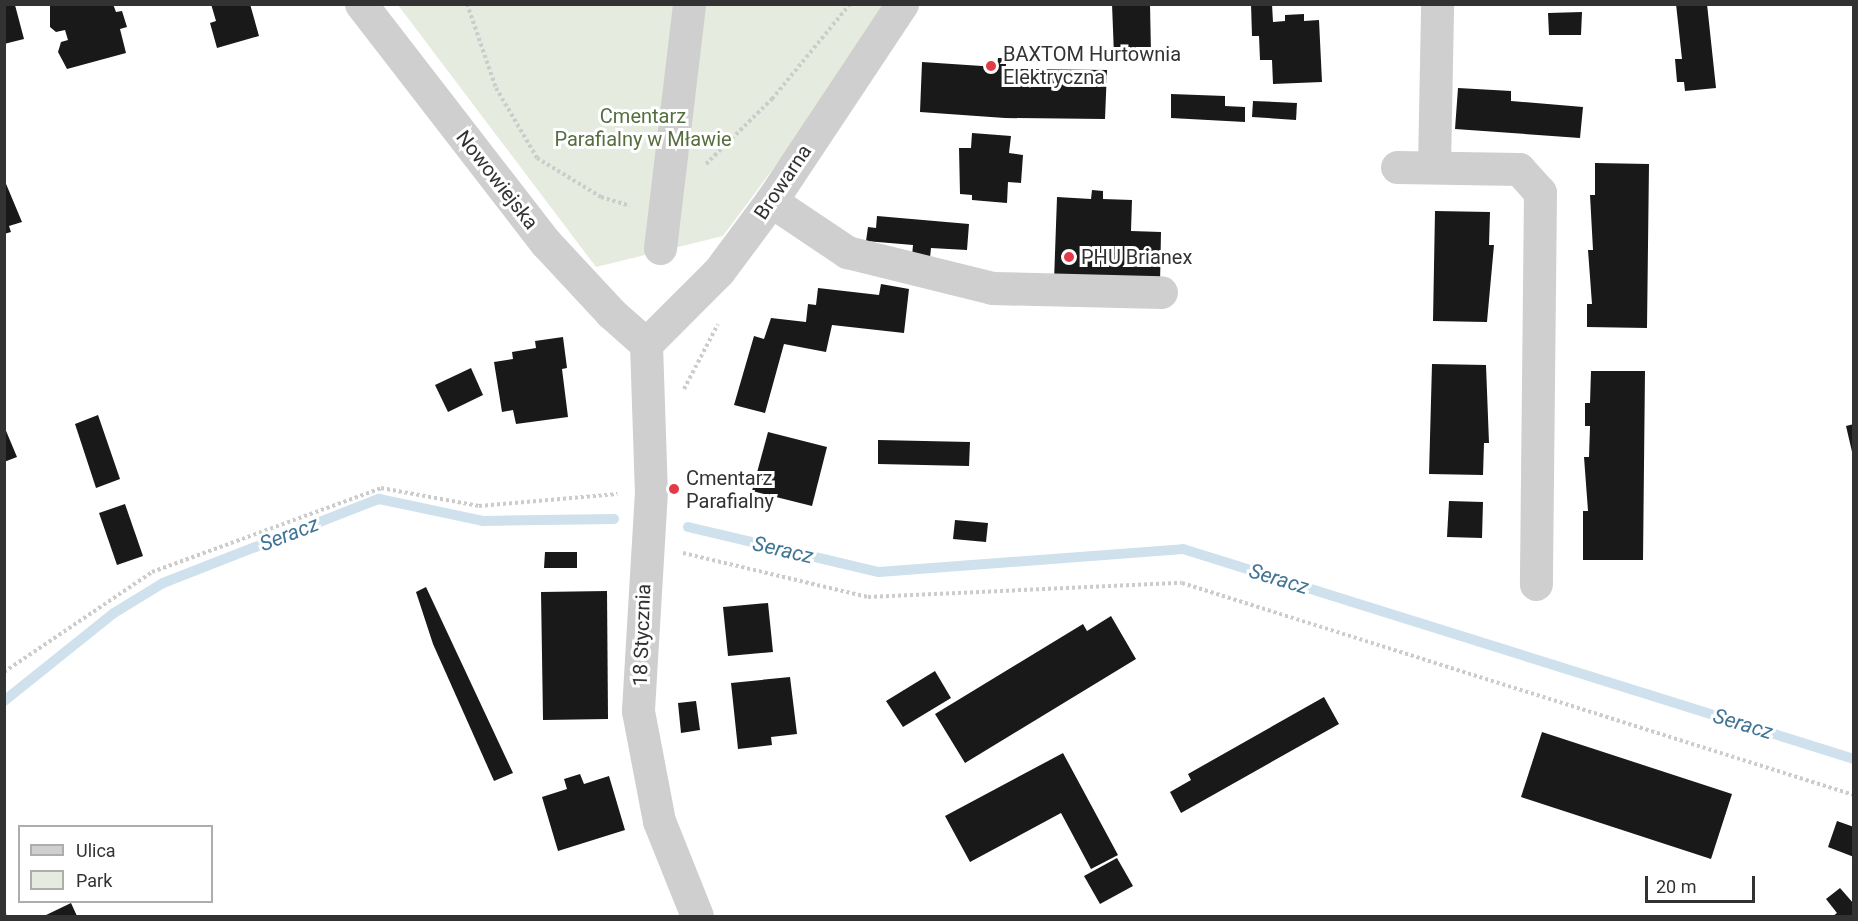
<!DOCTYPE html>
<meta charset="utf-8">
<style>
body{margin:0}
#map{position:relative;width:1858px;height:921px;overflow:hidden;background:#fff;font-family:Roboto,sans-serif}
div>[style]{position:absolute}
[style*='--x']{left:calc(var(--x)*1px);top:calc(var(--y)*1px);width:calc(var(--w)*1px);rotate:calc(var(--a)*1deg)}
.green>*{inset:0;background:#e5ebde}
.stream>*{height:10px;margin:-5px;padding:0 5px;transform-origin:5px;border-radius:5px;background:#cee1ed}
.building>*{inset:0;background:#191919}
.path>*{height:4px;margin-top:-2px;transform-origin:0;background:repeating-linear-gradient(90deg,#ccc 0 3px,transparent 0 6px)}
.minor>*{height:33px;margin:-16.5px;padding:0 16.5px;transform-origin:16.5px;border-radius:16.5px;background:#cfcfcf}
.dots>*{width:16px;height:16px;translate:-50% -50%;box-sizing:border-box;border:3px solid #fff;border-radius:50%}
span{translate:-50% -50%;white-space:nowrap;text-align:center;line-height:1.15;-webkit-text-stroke:6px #fff;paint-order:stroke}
.poi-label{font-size:20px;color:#323232}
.left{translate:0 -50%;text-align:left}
.park-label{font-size:20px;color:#556e3f}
.street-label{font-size:20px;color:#323232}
.water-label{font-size:21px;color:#407494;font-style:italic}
.frame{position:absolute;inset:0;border:6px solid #323232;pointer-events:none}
.legend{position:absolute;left:18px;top:825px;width:195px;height:78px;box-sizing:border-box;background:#fff;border:2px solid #adadad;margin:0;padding:8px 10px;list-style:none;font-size:18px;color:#323232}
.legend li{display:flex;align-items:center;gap:12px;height:30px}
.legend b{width:30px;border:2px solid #adadad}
.scale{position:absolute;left:1645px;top:876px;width:110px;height:27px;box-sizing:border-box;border:3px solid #323232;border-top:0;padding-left:8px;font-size:18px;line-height:21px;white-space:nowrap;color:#323232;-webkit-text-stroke:4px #fff;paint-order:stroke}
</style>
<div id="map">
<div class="green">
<i style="clip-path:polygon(398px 5px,895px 5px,723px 236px,596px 267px)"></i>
</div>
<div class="stream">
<i style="--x:688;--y:527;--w:196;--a:13.3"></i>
<i style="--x:879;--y:572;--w:305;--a:-4.3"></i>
<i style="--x:1183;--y:549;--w:703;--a:17.38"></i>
<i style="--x:4;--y:701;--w:141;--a:-38.7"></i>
<i style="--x:114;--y:613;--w:57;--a:-31.5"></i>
<i style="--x:163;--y:583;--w:232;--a:-21.3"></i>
<i style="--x:379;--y:499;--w:106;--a:11.9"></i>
<i style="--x:483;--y:521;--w:131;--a:-0.9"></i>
</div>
<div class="building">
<i style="clip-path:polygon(113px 4px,116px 12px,122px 11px,127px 27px,120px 29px,126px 53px,67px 69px,58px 52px,61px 42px,68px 40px,65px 30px,56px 32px,50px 27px,50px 6px)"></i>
<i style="clip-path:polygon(211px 4px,250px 4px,259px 36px,217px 48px,210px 23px,216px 21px)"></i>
<i style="clip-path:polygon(1112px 4px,1150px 4px,1151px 54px,1114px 55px)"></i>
<i style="clip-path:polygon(1251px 4px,1272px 4px,1273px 22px,1285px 21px,1285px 15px,1304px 14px,1304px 21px,1319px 20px,1322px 82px,1273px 84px,1272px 60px,1260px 60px,1259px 36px,1252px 36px)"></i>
<i style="clip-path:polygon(1676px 4px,1707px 4px,1716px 88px,1685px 91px,1684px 82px,1677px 82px,1675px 59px,1682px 59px)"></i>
<i style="clip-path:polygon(4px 5px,15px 5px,24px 39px,4px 44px)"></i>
<i style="clip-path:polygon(1582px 12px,1581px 35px,1549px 35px,1548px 13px)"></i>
<i style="clip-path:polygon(998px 58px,1006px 58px,1006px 69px,1107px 70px,1105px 119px,1005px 118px,920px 112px,922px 62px,997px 67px)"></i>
<i style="clip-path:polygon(1458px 88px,1511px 91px,1511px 101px,1583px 107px,1580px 138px,1455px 129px)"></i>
<i style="clip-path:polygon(1171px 94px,1225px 96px,1225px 106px,1245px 107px,1245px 122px,1171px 118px)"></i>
<i style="clip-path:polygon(1253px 101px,1297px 103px,1296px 120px,1252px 117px)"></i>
<i style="clip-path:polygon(972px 133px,1011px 136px,1009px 153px,1023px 155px,1021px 183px,1008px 182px,1007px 203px,972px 200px,972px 195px,960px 194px,959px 148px,971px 148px)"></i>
<i style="clip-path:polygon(1595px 163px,1649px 164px,1647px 328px,1587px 327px,1587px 304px,1592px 304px,1588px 250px,1593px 250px,1590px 195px,1595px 195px)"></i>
<i style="clip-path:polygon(4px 179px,22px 222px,9px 226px,11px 232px,4px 234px)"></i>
<i style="clip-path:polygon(1092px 190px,1103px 191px,1103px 199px,1132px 200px,1131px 231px,1161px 232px,1160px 284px,1054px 281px,1057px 197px,1091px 199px)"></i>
<i style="clip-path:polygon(1435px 211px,1490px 212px,1489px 245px,1494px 245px,1487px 322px,1433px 321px)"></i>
<i style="clip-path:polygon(877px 216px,969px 224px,967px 250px,931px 248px,930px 258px,912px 256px,913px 245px,866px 241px,868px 227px,876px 228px)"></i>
<i style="clip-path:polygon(881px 284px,909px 289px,904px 333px,832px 325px,826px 352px,784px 344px,765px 413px,734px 405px,754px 336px,764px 339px,771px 318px,806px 322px,808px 304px,816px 305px,818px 288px,879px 295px)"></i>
<i style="clip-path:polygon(563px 337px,567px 368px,562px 369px,568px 417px,516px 424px,513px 410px,502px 412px,494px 362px,513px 359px,512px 352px,536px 348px,535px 341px)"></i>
<i style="clip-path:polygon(1432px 364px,1486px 365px,1489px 443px,1484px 443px,1483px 475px,1429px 474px)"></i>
<i style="clip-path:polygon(471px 368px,483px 395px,448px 412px,435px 385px)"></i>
<i style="clip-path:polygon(1591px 371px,1645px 371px,1643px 560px,1583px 560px,1583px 511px,1588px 511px,1584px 457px,1589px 457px,1590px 426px,1585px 426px,1585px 403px,1590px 403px)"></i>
<i style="clip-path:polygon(98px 415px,120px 479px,96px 488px,75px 424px)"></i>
<i style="clip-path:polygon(1854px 424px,1854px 455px,1853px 456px,1846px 426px)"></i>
<i style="clip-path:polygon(4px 426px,17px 457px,4px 462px)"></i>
<i style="clip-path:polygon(768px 432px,827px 447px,812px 506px,752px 491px)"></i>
<i style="clip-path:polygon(878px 440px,970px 442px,969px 466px,878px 464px)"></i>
<i style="clip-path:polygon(1449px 501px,1483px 502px,1482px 538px,1447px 537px)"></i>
<i style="clip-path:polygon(125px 504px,143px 556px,117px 565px,99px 513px)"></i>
<i style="clip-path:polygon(955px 520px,988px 523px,986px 542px,953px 539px)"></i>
<i style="clip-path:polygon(545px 552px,577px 552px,577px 568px,544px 568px)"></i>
<i style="clip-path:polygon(426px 587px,513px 773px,494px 781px,433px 644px,416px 592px)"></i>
<i style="clip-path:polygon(607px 591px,608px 719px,543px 720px,541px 592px)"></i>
<i style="clip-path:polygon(768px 603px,773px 652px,728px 656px,723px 607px)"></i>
<i style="clip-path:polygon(1111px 616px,1136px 659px,965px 763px,935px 714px,1083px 624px,1087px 631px)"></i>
<i style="clip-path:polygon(935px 671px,951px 698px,903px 727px,886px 701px)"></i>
<i style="clip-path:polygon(790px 677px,797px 734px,771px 737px,772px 745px,738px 749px,731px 683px)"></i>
<i style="clip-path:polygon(1324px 697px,1339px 724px,1181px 813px,1170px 792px,1191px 780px,1188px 774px)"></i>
<i style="clip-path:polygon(696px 701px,700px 730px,681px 733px,678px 703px)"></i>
<i style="clip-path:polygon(1542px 732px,1732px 794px,1711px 859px,1521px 797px)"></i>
<i style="clip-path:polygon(1063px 753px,1118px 855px,1091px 869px,1061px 813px,970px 862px,945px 816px)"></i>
<i style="clip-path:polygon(580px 774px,584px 784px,609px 776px,625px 830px,558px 851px,542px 797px,567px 789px,564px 779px)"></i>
<i style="clip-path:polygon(1837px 821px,1854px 827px,1854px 857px,1828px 847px)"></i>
<i style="clip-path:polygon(1117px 858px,1133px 886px,1100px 904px,1084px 876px)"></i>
<i style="clip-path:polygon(1840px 888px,1854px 904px,1854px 916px,1833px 916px,1837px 913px,1826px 899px)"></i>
<i style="clip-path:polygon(71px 903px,77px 916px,44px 916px)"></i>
</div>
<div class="path">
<i style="--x:467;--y:4;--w:89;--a:71"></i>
<i style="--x:496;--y:88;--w:81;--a:59.6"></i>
<i style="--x:537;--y:158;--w:75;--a:31.4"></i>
<i style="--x:601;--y:197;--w:30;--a:17"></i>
<i style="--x:706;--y:164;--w:93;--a:-44.6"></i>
<i style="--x:772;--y:99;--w:123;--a:-50.6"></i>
<i style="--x:684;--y:389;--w:73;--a:-62.4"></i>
<i style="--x:683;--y:553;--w:190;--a:13.4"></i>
<i style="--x:868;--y:597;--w:314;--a:-2.6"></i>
<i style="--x:1182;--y:583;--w:705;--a:17.51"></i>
<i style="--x:4;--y:672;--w:179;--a:-34"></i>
<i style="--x:152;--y:572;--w:244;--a:-20.1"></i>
<i style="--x:381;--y:488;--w:100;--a:10.4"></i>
<i style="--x:479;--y:506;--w:139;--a:-5"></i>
<i style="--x:4;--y:913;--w:4;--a:56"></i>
</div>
<div class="minor">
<i style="--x:361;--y:4;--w:302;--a:52.3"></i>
<i style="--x:546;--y:243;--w:96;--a:47.1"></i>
<i style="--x:611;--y:313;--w:47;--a:41.5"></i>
<i style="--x:1397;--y:167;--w:122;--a:0.9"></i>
<i style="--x:1519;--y:169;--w:31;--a:48"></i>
<i style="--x:1540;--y:192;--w:392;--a:90.6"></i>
<i style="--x:1434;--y:167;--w:163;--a:-88.9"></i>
<i style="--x:771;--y:201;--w:92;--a:33.9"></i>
<i style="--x:847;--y:252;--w:149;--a:13.9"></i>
<i style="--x:992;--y:288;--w:169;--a:1.4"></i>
<i style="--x:660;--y:248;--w:246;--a:-83.2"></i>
<i style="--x:646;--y:344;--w:147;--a:88.1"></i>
<i style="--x:651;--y:491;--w:220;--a:93.4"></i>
<i style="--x:638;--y:711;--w:112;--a:79.2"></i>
<i style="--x:659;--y:821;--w:102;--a:68.2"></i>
<i style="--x:646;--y:344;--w:103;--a:-45"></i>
<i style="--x:719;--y:271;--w:87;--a:-53.4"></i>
<i style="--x:771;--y:201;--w:237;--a:-56.4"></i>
</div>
<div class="dots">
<i style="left:991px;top:66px;background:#e33a47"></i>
<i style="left:1069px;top:257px;background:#e33a47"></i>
<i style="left:674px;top:489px;background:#e33a47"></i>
</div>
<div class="poi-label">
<span class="left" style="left:1003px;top:66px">BAXTOM Hurtownia<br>Elektryczna</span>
<span class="left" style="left:1081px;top:257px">PHU Brianex</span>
<span class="left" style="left:686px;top:490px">Cmentarz<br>Parafialny</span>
</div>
<div class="park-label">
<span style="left:643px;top:128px">Cmentarz<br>Parafialny w Mławie</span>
</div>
<div class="street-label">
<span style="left:497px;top:180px;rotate:52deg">Nowowiejska</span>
<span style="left:783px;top:182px;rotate:-56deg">Browarna</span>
<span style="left:642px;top:635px;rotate:-88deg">18 Stycznia</span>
</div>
<div class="water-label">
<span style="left:289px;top:534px;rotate:-21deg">Seracz</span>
<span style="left:783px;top:550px;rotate:13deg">Seracz</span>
<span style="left:1279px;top:579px;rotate:17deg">Seracz</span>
<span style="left:1743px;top:724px;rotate:17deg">Seracz</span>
</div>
<div class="frame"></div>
<ul class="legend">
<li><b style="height:8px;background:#cfcfcf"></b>Ulica</li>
<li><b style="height:16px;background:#e5ebde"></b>Park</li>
</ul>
<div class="scale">20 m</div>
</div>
